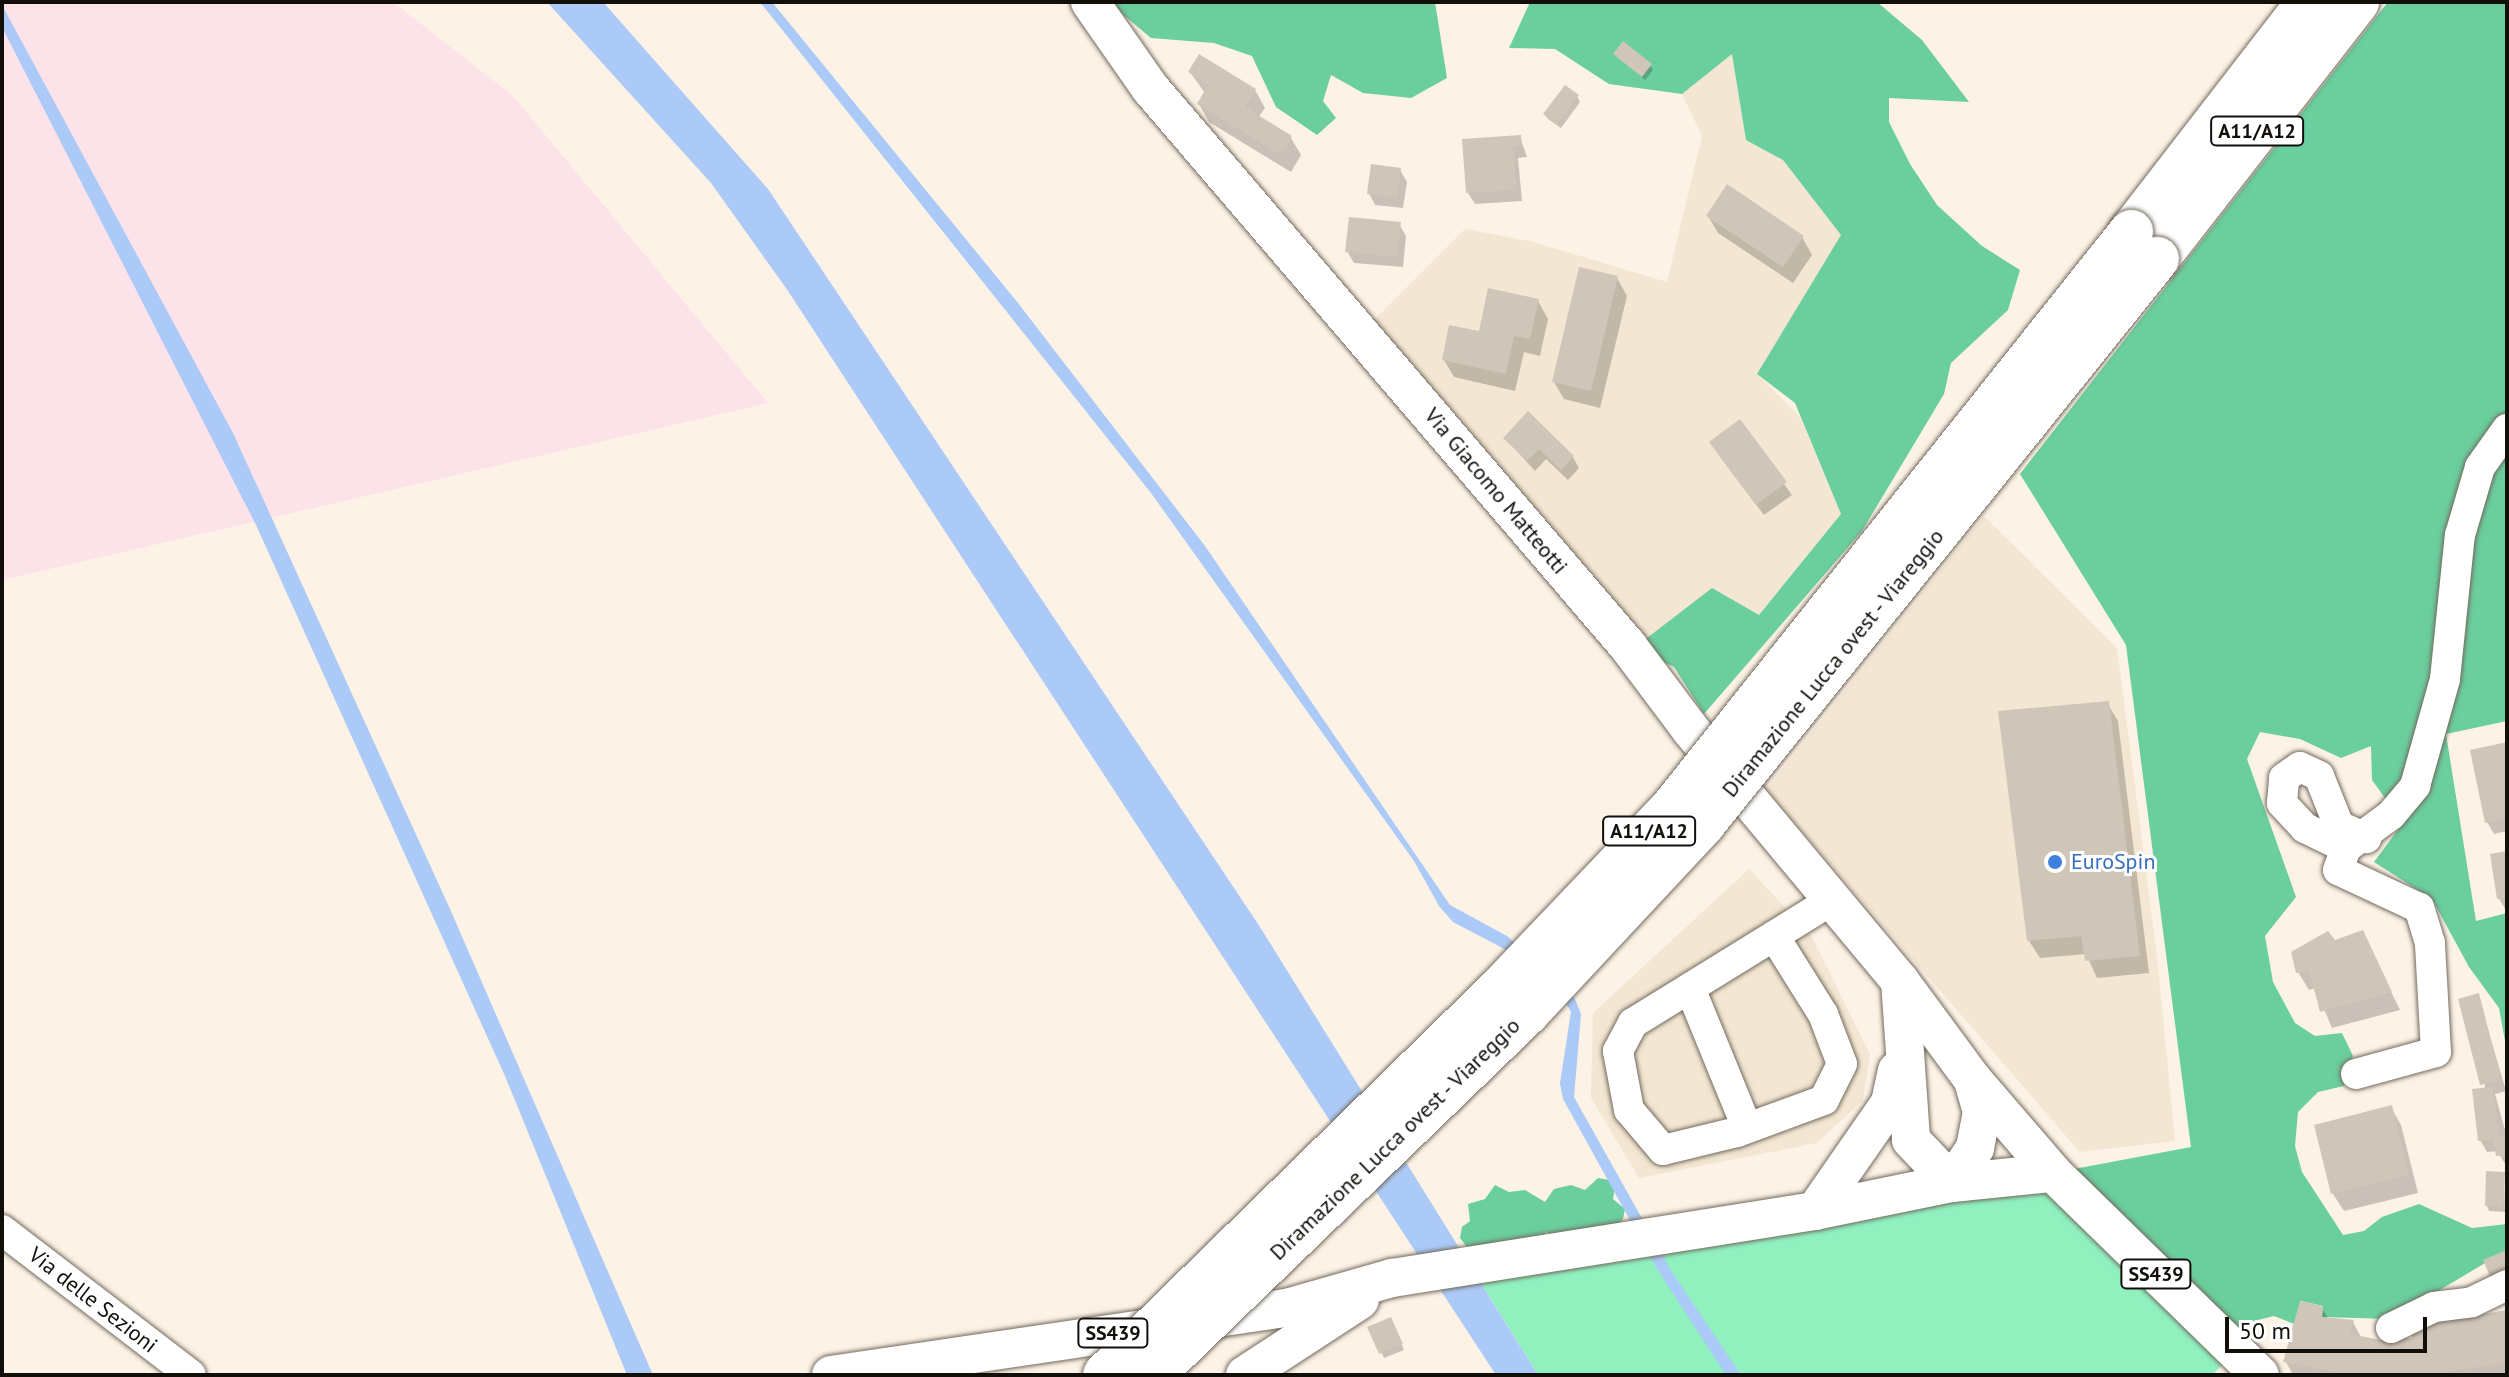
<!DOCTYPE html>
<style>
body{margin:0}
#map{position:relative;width:2509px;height:1377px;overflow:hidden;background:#fcf2e5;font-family:"PT Sans",sans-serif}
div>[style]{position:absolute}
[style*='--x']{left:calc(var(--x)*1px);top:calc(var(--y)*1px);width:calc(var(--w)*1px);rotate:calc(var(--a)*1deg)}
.built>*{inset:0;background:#f3e6d2}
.industrial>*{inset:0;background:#fce2e9}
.green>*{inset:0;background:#90f1bf}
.forest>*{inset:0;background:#6bce9e}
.water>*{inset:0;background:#abcaf7}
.shadow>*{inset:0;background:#0003}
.building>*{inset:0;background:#cfc6b9}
.roads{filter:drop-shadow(0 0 2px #726a5e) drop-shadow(0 0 2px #726a5e)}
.minor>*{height:30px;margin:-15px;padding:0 15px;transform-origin:15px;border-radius:15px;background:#fff}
.major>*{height:38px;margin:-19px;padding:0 19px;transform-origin:19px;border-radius:19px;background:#fff}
.highway>*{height:44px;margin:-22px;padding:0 22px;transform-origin:22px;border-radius:22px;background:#fff}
.bridges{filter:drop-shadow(0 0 2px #726a5e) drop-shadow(0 0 2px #726a5e)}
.highway-bridge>*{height:44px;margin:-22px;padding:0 22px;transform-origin:22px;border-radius:22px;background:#fff}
.dots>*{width:22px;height:22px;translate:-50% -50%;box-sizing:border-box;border:4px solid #fff;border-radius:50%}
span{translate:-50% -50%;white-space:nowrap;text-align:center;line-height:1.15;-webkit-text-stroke:6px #fff;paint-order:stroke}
.shield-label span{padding:2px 6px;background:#fff;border:2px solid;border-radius:6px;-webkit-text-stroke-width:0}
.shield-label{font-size:20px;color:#120f0b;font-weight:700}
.street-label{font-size:22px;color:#120f0b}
.shop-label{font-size:22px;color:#366cbe}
.left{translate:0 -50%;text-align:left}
.frame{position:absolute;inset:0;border:4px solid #120f0b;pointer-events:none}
.scale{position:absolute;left:2225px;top:1317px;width:202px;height:36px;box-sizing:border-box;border:4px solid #120f0b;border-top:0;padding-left:10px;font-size:24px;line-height:28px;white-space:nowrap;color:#120f0b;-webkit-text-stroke:6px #fff;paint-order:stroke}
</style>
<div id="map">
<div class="built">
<i style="clip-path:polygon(1733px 53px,1746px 140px,1783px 160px,1842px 235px,1757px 374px,1800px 417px,1841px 514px,1759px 615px,1634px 648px,1368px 326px,1465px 229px,1530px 241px,1667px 282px,1702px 136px,1682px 94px)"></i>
<i style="clip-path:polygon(1984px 516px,2117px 648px,2157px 957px,2175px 1141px,2080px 1152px,1766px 790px)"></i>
<i style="clip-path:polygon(1749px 869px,1811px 935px,1870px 1054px,1863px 1100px,1817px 1143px,1639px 1178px,1591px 1098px,1593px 1013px)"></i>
</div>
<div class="industrial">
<i style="clip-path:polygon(2px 2px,393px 2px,512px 95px,768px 403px,2px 580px)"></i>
</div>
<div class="green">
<i style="clip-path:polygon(2051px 1172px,2237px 1351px,2212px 1375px,1538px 1375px,1470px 1265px)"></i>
</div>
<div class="forest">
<i style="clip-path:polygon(1108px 2px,1435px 2px,1447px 78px,1411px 98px,1363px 93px,1331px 75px,1323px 101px,1336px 118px,1317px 135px,1276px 107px,1252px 56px,1214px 43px,1151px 38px)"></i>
<i style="clip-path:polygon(1530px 2px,1877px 2px,1922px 40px,1969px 102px,1889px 98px,1889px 122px,1910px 164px,1937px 205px,1982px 246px,2020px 270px,2008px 310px,1951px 363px,1944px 394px,1862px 531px,1704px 714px,1674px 667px,1634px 648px,1712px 588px,1759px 615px,1841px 514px,1795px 403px,1757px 374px,1841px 235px,1783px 160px,1746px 140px,1732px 54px,1682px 94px,1609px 84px,1555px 49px,1509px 48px)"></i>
<i style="clip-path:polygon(2388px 2px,2507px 2px,2507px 721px,2446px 734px,2476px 921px,2507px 913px,2507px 1052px,2499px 1008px,2469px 967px,2432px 899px,2374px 862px,2423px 796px,2385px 798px,2372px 780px,2371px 746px,2341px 758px,2300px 739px,2260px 732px,2247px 759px,2296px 897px,2265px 936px,2273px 982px,2295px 1023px,2315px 1036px,2342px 1033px,2353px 1056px,2344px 1086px,2318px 1092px,2298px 1112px,2295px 1146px,2302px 1172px,2343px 1235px,2364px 1231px,2382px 1217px,2419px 1204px,2472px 1228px,2507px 1224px,2507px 1250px,2391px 1319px,2322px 1317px,2323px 1306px,2301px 1301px,2294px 1324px,2274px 1316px,2254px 1321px,2225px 1341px,2053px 1173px,2191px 1147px,2126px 645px,2020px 474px)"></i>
<i style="clip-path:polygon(1598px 1178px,1609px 1180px,1615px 1188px,1613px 1199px,1625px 1209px,1623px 1219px,1615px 1226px,1552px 1238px,1546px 1231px,1545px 1237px,1477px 1248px,1467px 1247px,1460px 1238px,1462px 1227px,1470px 1221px,1468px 1204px,1485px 1199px,1495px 1185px,1509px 1192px,1525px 1190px,1545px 1202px,1554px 1189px,1571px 1185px,1585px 1190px)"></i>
</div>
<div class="water">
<i style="clip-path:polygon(547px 2px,603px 2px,768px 189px,1260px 927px,1538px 1375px,1496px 1375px,788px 291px,711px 183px)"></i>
<i style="clip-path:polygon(760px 2px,772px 2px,1018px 303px,1205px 546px,1450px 905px,1507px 936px,1575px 999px,1581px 1014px,1574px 1097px,1672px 1272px,1741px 1375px,1726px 1375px,1657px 1269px,1563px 1099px,1560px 1083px,1571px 1012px,1563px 998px,1514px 954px,1453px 922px,1439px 906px,1414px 861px,1151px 493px)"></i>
<i style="clip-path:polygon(2px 5px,233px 433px,450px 909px,653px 1375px,627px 1375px,505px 1076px,256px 525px,2px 27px)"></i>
</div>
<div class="shadow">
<i style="clip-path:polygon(1616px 54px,1650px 65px,1653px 70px,1645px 80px)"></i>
<i style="clip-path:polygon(1190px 72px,1255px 90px,1265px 108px,1258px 118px,1291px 138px,1301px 155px,1291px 172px,1209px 122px,1199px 104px,1205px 93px)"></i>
<i style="clip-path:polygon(1577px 96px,1580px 102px,1561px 128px,1548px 119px,1545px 114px)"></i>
<i style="clip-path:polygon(1520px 137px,1527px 157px,1518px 158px,1522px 201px,1475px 204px,1468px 193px)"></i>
<i style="clip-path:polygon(1400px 170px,1407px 182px,1403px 208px,1375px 205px,1369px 193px)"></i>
<i style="clip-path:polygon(1708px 216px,1802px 237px,1812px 255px,1793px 283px,1718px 233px)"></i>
<i style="clip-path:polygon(1399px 224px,1406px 236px,1403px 267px,1354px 263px,1347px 251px)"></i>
<i style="clip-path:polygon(1617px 278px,1627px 296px,1600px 408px,1564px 399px,1554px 382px)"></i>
<i style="clip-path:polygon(1538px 301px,1548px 319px,1540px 356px,1524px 352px,1515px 391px,1454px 377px,1444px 360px)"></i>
<i style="clip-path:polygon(1739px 422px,1792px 495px,1764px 515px,1718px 454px)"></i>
<i style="clip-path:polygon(1505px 438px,1573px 457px,1579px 468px,1568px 480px,1546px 459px,1535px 471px)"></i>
<i style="clip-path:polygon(2107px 703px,2118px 721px,2149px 973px,2097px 978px,2086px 954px,2040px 958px,2029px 941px)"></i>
<i style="clip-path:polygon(2507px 744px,2507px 831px,2494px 834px,2487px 822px)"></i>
<i style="clip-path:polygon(2507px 853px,2507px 910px,2506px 910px,2499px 899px)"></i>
<i style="clip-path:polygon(2362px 933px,2400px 1010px,2332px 1028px,2315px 988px,2309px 990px,2298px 972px,2335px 942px)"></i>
<i style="clip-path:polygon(2478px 995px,2506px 1091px,2495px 1094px,2507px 1137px,2507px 1167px,2497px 1151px,2487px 1152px,2480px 1140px,2485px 1090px)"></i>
<i style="clip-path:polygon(2391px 1108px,2401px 1125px,2418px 1193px,2344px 1211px,2333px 1194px,2317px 1126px)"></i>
<i style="clip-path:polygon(2504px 1174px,2505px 1212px,2489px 1211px,2487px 1206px)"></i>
<i style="clip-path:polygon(2322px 1308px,2329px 1320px,2353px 1322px,2362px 1339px,2381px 1342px,2414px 1340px,2507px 1312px,2507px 1375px,2293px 1375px,2286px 1362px)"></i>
<i style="clip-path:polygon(1393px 1324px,1404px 1350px,1384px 1358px,1370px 1328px)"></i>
</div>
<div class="building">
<i style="clip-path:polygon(1623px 41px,1652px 64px,1642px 77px,1613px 54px)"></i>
<i style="clip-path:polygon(1199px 54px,1256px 89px,1245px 107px,1292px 136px,1281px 155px,1197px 104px,1208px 85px,1188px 72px)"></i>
<i style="clip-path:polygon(1565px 85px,1579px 95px,1557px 124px,1543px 114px)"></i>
<i style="clip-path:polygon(1521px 135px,1522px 146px,1513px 147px,1516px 190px,1466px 193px,1462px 139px)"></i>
<i style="clip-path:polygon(1371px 164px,1401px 168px,1397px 198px,1367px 194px)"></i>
<i style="clip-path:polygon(1727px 184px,1804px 236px,1783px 267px,1706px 216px)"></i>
<i style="clip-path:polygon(1349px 217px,1401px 222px,1397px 257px,1345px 252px)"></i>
<i style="clip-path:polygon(1579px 267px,1618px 276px,1591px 391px,1552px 382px)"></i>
<i style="clip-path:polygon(1488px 288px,1539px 299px,1530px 339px,1514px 336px,1506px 374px,1442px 360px,1449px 325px,1479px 331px)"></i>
<i style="clip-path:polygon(1528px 411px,1574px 456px,1561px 470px,1539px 449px,1527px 461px,1503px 438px)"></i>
<i style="clip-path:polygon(1740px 419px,1787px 482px,1756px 505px,1709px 442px)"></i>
<i style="clip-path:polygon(2109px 701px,2140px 956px,2085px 961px,2081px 936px,2027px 941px,1998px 711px)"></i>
<i style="clip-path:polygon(2507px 742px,2507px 818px,2485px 823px,2470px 750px)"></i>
<i style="clip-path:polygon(2507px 851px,2507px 898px,2497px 899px,2490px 854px)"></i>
<i style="clip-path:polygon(2363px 930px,2392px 992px,2320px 1012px,2309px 970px,2296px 973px,2291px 952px,2328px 931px,2335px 940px)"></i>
<i style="clip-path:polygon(2479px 993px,2501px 1080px,2480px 1085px,2458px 999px)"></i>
<i style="clip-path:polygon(2493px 1087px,2499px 1136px,2507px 1135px,2507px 1155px,2496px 1156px,2493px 1139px,2478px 1141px,2472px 1089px)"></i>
<i style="clip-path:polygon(2392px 1105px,2409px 1175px,2331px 1194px,2314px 1125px)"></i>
<i style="clip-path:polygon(2486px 1171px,2505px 1172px,2503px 1207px,2485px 1206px)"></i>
<i style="clip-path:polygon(2507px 1250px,2507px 1272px,2491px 1279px,2483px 1260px)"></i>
<i style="clip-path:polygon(2300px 1301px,2323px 1306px,2322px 1317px,2354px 1320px,2350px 1334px,2381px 1340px,2412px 1338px,2411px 1327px,2507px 1310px,2507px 1362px,2428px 1375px,2351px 1375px,2283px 1362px)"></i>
<i style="clip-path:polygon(1391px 1317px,1403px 1344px,1379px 1354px,1367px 1327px)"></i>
</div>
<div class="roads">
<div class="minor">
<i style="--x:2346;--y:848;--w:46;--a:-154"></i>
<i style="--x:2305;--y:828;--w:34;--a:-133"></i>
<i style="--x:2282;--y:803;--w:25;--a:-85"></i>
<i style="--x:2284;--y:778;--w:19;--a:-35"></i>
<i style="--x:2300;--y:767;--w:21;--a:25"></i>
<i style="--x:2319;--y:776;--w:54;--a:68.2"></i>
<i style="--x:2339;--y:826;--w:30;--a:24"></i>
<i style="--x:1774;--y:936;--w:92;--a:57.9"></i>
<i style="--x:1823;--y:1014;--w:53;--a:69.2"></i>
<i style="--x:1842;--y:1064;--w:40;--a:116.6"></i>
<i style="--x:1824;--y:1100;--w:93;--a:159.8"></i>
<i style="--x:1737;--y:1132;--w:76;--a:166.3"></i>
<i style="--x:1663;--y:1150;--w:52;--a:-130.4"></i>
<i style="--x:1629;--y:1110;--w:60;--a:-100.6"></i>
<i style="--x:1618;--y:1051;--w:32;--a:-62"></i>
<i style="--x:1633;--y:1023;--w:234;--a:-31.7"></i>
<i style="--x:1690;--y:988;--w:151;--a:67.8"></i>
<i style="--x:2356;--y:1074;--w:83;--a:-15.4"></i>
<i style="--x:2436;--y:1052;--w:109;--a:-93.2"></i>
<i style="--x:2430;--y:943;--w:37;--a:-107"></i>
<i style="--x:2419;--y:908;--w:89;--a:-154.9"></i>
<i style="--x:2338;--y:870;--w:23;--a:-70"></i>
<i style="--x:2346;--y:848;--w:56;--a:-36.3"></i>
<i style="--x:2391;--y:815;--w:38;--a:-50"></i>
<i style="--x:2415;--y:786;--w:111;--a:-74.3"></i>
<i style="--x:2445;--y:679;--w:145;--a:-84.1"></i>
<i style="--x:2460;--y:535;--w:71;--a:-73.6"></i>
<i style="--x:2480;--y:467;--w:47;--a:-54.6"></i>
<i style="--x:2;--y:1230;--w:238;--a:37.5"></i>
<i style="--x:2391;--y:1328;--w:48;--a:-26"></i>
<i style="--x:2434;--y:1307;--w:38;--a:-7"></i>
<i style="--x:2472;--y:1302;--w:39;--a:-26"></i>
</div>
<div class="major">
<i style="--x:1090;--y:2;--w:105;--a:55.1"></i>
<i style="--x:1150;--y:88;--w:735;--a:49.42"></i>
<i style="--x:1628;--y:646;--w:104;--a:53.2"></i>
<i style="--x:1690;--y:729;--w:328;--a:50.2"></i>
<i style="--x:1900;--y:981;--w:123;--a:53.6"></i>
<i style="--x:1973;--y:1080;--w:123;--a:49.3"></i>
<i style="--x:2053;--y:1173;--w:289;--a:44.3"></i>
<i style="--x:1900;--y:981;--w:159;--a:86"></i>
<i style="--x:1911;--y:1140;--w:59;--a:46.4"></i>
<i style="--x:1952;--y:1183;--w:42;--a:-56.7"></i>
<i style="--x:1975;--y:1148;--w:37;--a:-79"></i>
<i style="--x:1982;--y:1112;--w:33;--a:-106"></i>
<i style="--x:1815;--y:1211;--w:131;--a:-55.2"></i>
<i style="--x:1890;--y:1103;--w:33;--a:-78"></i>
<i style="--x:831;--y:1375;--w:464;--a:-8.4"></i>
<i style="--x:1290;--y:1307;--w:106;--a:-15.9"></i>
<i style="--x:1392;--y:1278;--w:428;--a:-9"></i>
<i style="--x:1815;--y:1211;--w:140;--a:-11.6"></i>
<i style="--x:1952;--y:1183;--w:101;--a:-5.7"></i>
<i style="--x:1245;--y:1375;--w:137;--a:-33.1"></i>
</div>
<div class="highway">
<i style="--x:2131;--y:232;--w:291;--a:-52.3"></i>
<i style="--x:2157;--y:259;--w:326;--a:-52.1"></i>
</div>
</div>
<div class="bridges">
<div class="highway-bridge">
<i style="--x:1105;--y:1375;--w:551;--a:-44.34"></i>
<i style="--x:1499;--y:990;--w:254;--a:-46.4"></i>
<i style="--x:1674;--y:806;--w:734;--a:-51.47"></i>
<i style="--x:1152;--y:1375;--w:521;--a:-43.99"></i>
<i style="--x:1527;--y:1013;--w:258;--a:-47"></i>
<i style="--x:1703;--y:824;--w:725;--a:-51.22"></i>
</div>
</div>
<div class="dots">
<i style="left:2055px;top:862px;background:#3f7fe0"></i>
</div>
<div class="shield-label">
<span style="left:2257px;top:131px">A11/A12</span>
<span style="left:1649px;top:831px">A11/A12</span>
<span style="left:2156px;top:1274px">SS439</span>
<span style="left:1113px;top:1333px">SS439</span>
</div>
<div class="street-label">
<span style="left:1496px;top:491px;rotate:50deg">Via Giacomo Matteotti</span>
<span style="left:1833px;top:663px;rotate:-51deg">Diramazione Lucca ovest - Viareggio</span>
<span style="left:1395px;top:1139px;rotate:-44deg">Diramazione Lucca ovest - Viareggio</span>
<span style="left:93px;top:1300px;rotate:38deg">Via delle Sezioni</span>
</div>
<div class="shop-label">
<span class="left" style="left:2071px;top:862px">EuroSpin</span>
</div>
<div class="frame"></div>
<div class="scale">50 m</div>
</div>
